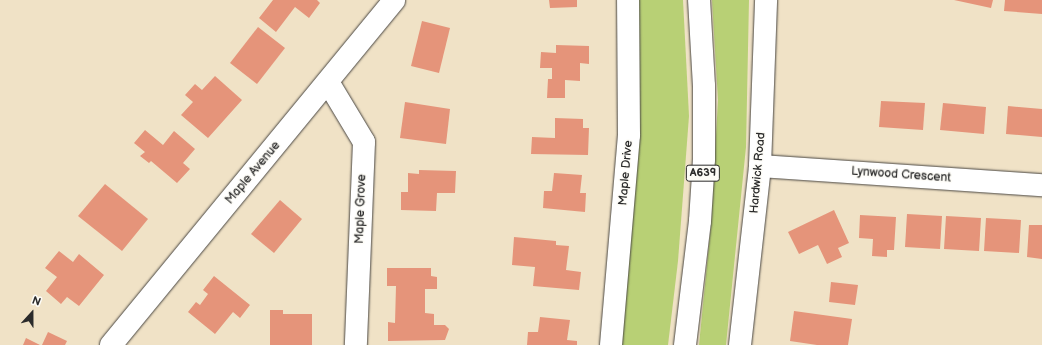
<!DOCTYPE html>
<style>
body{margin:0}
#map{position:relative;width:1042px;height:345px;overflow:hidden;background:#f0e2c6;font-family:"Balsamiq Sans",sans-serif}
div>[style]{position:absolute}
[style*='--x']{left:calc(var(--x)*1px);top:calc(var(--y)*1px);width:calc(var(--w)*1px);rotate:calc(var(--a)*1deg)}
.green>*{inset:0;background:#b8d075}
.building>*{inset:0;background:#e5947a}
.roads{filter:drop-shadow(0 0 1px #494642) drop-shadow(0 0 1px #494642)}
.minor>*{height:22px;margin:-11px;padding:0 11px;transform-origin:11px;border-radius:11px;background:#fff}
.major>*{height:22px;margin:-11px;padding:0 11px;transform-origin:11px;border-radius:11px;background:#fff}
span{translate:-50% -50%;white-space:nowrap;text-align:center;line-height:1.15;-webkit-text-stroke:3px #fdfcf7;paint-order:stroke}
.shield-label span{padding:1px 3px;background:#fdfcf7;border:1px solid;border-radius:3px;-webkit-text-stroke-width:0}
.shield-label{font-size:11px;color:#2b2b2b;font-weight:700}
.street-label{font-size:12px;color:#2b2b2b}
.north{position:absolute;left:12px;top:293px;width:40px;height:40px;-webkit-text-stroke:3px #fdfcf7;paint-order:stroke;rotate:21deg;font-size:11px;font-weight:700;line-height:16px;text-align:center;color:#2b2b2b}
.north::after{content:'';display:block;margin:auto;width:14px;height:18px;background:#2b2b2b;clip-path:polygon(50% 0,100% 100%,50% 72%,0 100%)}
</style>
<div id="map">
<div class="green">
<i style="clip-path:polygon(636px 0,683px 0,689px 116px,678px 261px,668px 345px,620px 345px)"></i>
<i style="clip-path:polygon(712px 0,749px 0,746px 147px,726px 345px,699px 345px,711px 224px,718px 100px)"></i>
</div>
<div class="building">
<i style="clip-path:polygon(273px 0,317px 0,320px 3px,309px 18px,295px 7px,276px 32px,259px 18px)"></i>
<i style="clip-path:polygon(549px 0,577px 0,577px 7px,550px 8px)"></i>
<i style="clip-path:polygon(954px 0,993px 0,991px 8px)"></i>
<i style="clip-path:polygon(1005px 0,1042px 0,1042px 14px,1004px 11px)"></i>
<i style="clip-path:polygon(422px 21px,450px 28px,439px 73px,411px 66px)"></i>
<i style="clip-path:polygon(258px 27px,285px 48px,257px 84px,230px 63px)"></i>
<i style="clip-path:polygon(556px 45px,589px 46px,589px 64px,580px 63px,580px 81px,565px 80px,565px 98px,547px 98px,548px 79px,552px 79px,552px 68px,540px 68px,541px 52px,556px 53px)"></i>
<i style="clip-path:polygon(215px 76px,242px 100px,208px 138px,181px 115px,193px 102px,185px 95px,195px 84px,202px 90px)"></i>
<i style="clip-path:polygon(881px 101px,925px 103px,923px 130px,879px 127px)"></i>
<i style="clip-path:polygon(405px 102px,450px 109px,446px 144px,400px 138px)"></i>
<i style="clip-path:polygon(943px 103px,986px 107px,984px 134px,940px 130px)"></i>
<i style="clip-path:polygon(1008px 106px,1042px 109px,1042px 137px,1006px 134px)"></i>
<i style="clip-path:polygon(555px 118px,583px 119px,583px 128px,589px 128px,588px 155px,531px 154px,532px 137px,555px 138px)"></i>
<i style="clip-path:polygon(145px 130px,163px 145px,174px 131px,195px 149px,183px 163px,190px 169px,177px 183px,151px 161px,149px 163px,140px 156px,145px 152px,134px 143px)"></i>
<i style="clip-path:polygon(419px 170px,456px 171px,455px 193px,437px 193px,436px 211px,401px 210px,401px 192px,408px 192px,408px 173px,419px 174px)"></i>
<i style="clip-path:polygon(554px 173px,582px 175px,580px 193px,586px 193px,585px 212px,543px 208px,544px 191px,552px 191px)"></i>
<i style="clip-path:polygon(105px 184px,148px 219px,122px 251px,78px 216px)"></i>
<i style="clip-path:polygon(280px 200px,302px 219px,274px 253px,251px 234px)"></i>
<i style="clip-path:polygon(834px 210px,849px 243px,838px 248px,842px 257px,827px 264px,818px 245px,799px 254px,788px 232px)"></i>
<i style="clip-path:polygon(907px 214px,942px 216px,940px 249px,905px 247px)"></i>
<i style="clip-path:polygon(860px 215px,896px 217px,894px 250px,887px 250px,887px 257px,872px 256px,873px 239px,859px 238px)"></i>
<i style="clip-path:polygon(946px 216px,981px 218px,979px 251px,944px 249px)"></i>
<i style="clip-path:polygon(986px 218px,1021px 220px,1019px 253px,984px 251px)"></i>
<i style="clip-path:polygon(1029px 225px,1042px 225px,1042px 259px,1027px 257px)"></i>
<i style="clip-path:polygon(514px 237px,556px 241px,556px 245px,569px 246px,566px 270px,581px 272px,579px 290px,533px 286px,535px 267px,512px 265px)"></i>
<i style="clip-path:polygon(59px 251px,73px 262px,79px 254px,104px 275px,79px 306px,67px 297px,61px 304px,46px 291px,57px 277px,45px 268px)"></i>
<i style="clip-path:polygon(387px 268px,431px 268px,431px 276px,437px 277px,437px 289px,425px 289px,425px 313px,434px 314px,434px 325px,445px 325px,449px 329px,445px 340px,388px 341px,388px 322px,395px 323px,396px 286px,387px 286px)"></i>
<i style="clip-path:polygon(214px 276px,250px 305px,240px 318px,233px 312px,215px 334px,188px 312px,196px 302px,200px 305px,208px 294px,203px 290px)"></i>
<i style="clip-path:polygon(831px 282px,858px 285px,855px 305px,829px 302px)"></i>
<i style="clip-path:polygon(270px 310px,283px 310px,283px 314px,312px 314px,312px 345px,270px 345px)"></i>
<i style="clip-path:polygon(794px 311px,852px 319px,848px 345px,817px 345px,790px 341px)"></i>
<i style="clip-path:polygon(540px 317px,570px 320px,567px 340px,577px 341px,577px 345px,527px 345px,528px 332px,538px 332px)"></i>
<i style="clip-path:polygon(48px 332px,67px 341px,65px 345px,42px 345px)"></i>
<i style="clip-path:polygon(26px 338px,40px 345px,23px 345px)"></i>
</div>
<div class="roads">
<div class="minor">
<i style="--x:328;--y:82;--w:70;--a:59"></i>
<i style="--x:364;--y:142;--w:203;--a:92.3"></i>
<i style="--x:760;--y:166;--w:283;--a:3.9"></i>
<i style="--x:111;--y:345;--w:446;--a:-50.6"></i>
<i style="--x:611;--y:345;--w:211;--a:-85.1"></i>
<i style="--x:629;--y:135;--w:135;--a:-90.4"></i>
<i style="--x:740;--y:345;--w:180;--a:-83.6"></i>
<i style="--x:760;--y:166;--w:166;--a:-87.9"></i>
</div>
<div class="major">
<i style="--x:685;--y:345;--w:125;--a:-83.1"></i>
<i style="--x:700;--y:221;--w:62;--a:-86.3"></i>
<i style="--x:704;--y:159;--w:73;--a:-90"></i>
<i style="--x:704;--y:86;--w:86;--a:-93.3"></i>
</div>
</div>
<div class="shield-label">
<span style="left:703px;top:173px">A639</span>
</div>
<div class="street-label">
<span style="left:253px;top:173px;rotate:-50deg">Maple Avenue</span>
<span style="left:626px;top:173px;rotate:-85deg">Maple Drive</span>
<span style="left:758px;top:173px;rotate:-85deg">Hardwick Road</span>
<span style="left:901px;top:175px;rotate:4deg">Lynwood Crescent</span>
<span style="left:361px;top:209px;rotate:-88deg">Maple Grove</span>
</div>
<div class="north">N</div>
</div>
